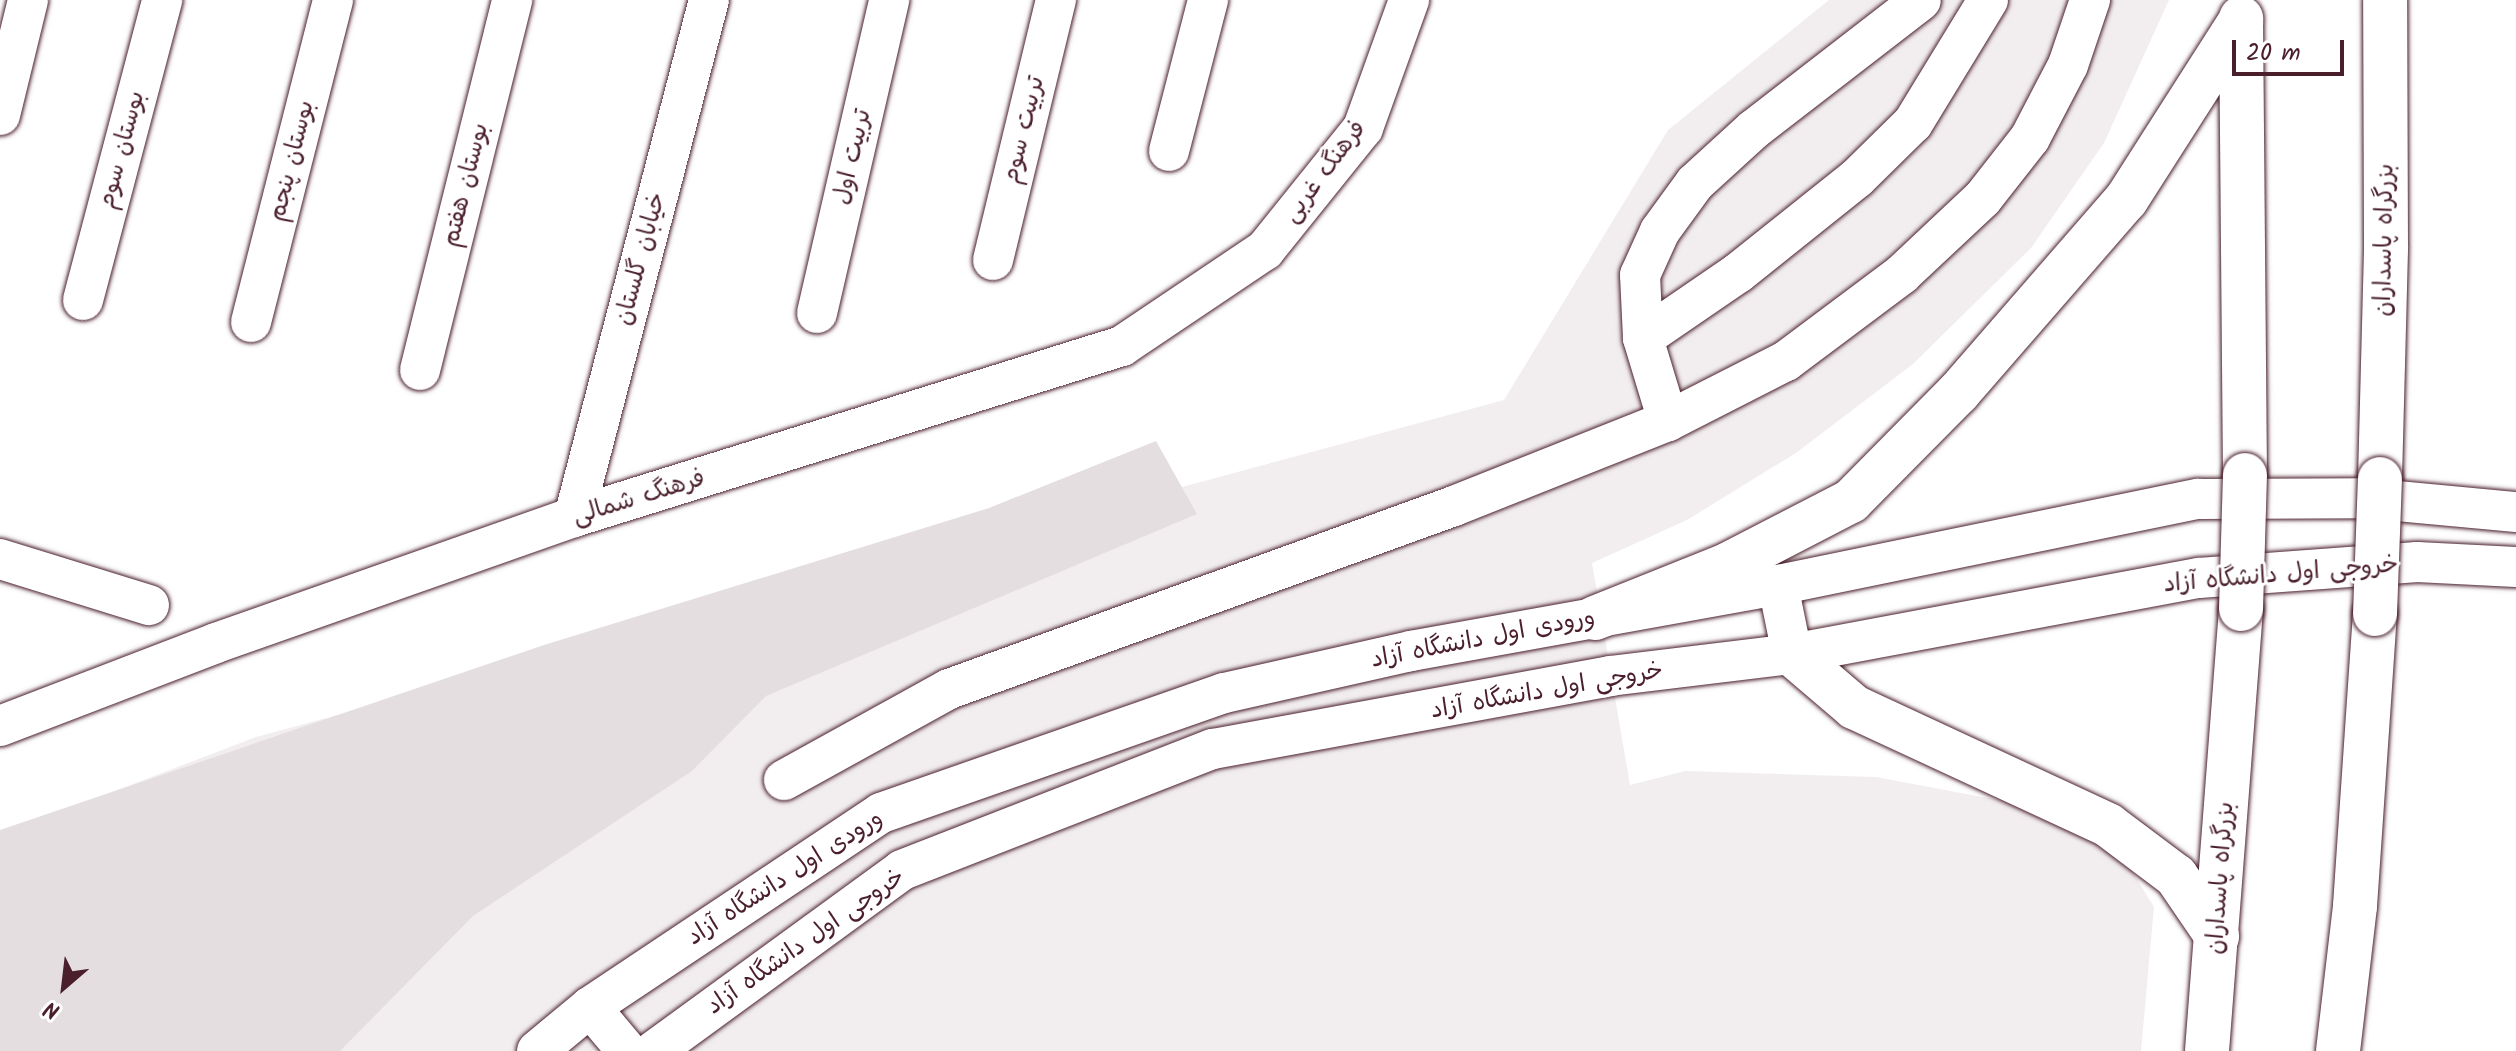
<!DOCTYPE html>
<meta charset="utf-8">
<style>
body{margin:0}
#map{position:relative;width:2516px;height:1051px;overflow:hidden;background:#fff;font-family:Kalam,"Playpen Sans Arabic",sans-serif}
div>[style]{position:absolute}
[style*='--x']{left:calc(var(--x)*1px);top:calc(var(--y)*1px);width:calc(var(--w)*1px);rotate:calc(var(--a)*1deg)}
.built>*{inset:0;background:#f2eeef}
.green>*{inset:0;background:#e5dee0}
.roads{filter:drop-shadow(0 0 2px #4a1f2b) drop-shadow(0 0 2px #4a1f2b)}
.minor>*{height:40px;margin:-20px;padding:0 20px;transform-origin:20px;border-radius:20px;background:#fff}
.highway>*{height:44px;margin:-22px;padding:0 22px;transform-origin:22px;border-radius:22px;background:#fff}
.bridges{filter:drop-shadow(0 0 2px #4a1f2b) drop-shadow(0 0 2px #4a1f2b)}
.highway-bridge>*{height:44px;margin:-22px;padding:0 22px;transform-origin:22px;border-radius:22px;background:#fff}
span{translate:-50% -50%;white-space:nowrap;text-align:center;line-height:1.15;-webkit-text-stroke:6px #fff;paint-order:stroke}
.street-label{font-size:24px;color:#4a1f2b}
.north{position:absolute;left:24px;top:947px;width:80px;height:80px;-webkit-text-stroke:6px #fff;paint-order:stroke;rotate:208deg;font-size:22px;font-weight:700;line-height:32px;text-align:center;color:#4a1f2b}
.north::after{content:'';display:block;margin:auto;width:28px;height:36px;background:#4a1f2b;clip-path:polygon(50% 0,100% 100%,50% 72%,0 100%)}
.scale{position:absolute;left:2232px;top:40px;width:112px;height:36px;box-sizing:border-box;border:4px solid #4a1f2b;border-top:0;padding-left:10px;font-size:24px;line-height:28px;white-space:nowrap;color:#4a1f2b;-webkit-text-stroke:6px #fff;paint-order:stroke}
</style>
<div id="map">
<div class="built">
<i style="clip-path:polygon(1829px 0,2169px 0,2104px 143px,2031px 248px,1913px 364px,1796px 453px,1687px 520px,1592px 563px,1630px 785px,1685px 771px,1876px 777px,2040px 808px,2119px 850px,2154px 907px,2141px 1051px,0 1051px,0 835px,256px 737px,1504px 400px,1668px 130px)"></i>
</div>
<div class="green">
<i style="clip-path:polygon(1156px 441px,1197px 514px,766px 696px,692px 771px,473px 916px,340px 1051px,0 1051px,0 830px,544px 645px,989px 508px)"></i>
</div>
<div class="roads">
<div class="minor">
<i style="--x:0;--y:115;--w:118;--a:-76.3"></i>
<i style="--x:1169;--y:151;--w:156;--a:-75.5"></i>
<i style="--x:993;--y:260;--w:268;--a:-76.4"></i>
<i style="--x:83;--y:300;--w:310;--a:-75.2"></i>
<i style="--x:817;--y:313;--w:321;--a:-77"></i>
<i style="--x:251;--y:322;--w:332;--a:-75.7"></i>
<i style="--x:1643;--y:338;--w:115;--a:-34.4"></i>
<i style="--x:1738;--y:273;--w:152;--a:-38.6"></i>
<i style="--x:1857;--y:178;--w:78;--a:-44.5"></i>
<i style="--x:1913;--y:123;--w:144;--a:-58.6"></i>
<i style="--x:420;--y:370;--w:381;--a:-76"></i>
<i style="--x:1668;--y:421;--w:87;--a:-106.8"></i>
<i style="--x:1643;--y:338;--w:63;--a:-92.7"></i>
<i style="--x:1640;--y:275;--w:48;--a:-65.6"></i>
<i style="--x:1660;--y:231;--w:59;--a:-53.9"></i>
<i style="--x:1695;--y:183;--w:79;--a:-42.4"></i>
<i style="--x:1753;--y:130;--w:212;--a:-37.7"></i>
<i style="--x:574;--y:517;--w:534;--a:-75.37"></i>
<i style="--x:0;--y:559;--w:156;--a:17.2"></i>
<i style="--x:1778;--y:585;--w:70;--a:78.5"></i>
<i style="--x:0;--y:726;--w:231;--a:-21"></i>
<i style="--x:216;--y:643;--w:380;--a:-19.4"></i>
<i style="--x:574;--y:517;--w:574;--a:-17.33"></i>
<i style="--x:1122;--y:346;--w:172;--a:-33.9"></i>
<i style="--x:1265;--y:250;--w:156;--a:-51.2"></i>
<i style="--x:1363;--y:128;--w:136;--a:-70.2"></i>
<i style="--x:784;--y:780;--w:188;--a:-28.9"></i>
<i style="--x:949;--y:689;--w:537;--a:-19.92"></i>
<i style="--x:1454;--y:506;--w:230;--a:-21.7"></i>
<i style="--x:1668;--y:421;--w:132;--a:-27"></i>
<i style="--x:1786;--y:361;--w:144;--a:-36.8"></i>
<i style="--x:1901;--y:275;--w:112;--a:-43.2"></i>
<i style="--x:1983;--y:198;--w:76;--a:-51.9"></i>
<i style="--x:2030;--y:138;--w:82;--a:-62.5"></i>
<i style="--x:2068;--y:65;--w:69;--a:-71.3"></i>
<i style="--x:590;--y:1007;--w:57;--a:49.9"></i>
<i style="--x:537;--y:1051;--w:69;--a:-39.7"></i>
<i style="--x:590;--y:1007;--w:350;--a:-33.7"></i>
<i style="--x:881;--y:813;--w:363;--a:-19.3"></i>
<i style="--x:1224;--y:693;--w:192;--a:-12.7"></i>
<i style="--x:1411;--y:651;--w:373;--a:-10.2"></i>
<i style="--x:1778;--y:585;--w:429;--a:-11.6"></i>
<i style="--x:2198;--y:499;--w:167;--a:-0.3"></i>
<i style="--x:2365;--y:498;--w:152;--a:5.3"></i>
<i style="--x:654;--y:1051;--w:307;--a:-36.1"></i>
<i style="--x:902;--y:870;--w:334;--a:-21.3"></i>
<i style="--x:1213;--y:749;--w:404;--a:-10.4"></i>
<i style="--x:1610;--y:676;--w:183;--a:-6.9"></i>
<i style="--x:1792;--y:654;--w:414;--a:-10.6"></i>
<i style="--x:2199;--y:578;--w:219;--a:-4.2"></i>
<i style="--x:2417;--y:562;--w:99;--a:2.9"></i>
</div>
<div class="highway">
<i style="--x:2241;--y:18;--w:457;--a:89.5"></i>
<i style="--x:2380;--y:479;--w:233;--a:-88.5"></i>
<i style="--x:2386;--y:246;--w:246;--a:-90.2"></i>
<i style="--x:1595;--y:618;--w:144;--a:-21.9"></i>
<i style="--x:1729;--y:564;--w:137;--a:-27.3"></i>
<i style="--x:1851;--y:501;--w:152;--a:-45.3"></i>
<i style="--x:1958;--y:393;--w:256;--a:-49"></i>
<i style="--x:2126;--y:200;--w:214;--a:-57.4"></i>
<i style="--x:1792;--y:654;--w:82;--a:40.5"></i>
<i style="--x:1854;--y:707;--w:280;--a:24.9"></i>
<i style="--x:2108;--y:825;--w:85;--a:36.9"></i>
<i style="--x:2176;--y:876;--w:73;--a:55.7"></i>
<i style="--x:2207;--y:1051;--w:443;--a:-85.6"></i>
<i style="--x:2338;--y:1051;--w:146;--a:-83.3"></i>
<i style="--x:2355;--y:906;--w:293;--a:-86.1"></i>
</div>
</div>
<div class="bridges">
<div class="highway-bridge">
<i style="--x:2241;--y:609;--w:134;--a:-88.3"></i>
<i style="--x:2375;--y:614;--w:135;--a:-87.9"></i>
</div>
</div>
<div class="street-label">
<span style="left:1024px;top:130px;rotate:-76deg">تربیت سوم</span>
<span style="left:122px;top:150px;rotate:-75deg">بوستان سوم</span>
<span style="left:853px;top:157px;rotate:-77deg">تربیت اول</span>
<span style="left:292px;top:161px;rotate:-76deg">بوستان پنجم</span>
<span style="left:1325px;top:172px;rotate:-53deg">فرهنگ غربی</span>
<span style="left:466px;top:185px;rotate:-76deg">بوستان هفتم</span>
<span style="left:2385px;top:240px;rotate:-89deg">بزرگراه پاسداران</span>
<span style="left:641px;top:259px;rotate:-75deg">خیابان گلستان</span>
<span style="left:639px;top:498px;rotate:-17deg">فرهنگ شمالی</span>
<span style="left:2281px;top:575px;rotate:-5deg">خروجی اول دانشگاه آزاد</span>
<span style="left:1483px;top:639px;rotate:-11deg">ورودی اول دانشگاه آزاد</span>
<span style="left:1547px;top:691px;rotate:-10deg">خروجی اول دانشگاه آزاد</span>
<span style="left:785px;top:878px;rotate:-33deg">ورودی اول دانشگاه آزاد</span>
<span style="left:2221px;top:878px;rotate:-86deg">بزرگراه پاسداران</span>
<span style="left:806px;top:942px;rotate:-35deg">خروجی اول دانشگاه آزاد</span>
</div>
<div class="north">N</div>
<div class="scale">20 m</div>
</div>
